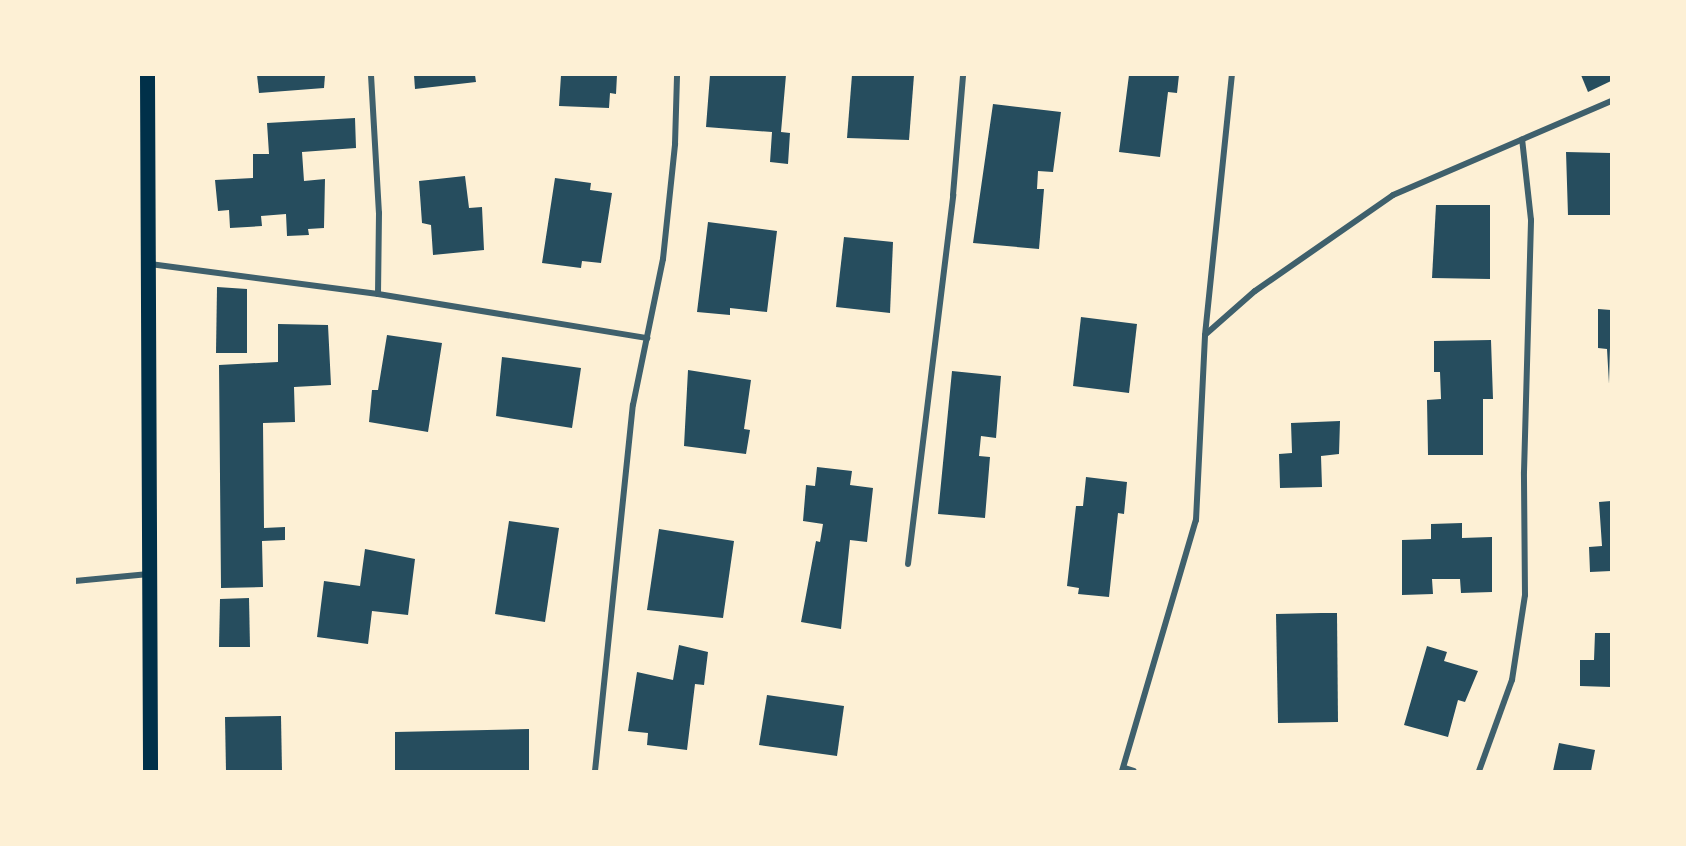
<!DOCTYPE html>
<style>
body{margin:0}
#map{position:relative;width:1686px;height:846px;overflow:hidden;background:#fdf0d5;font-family:Arial,sans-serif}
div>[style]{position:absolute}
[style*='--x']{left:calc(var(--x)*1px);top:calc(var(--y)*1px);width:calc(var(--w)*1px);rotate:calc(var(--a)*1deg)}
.building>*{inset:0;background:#264d5e}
.minor>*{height:6px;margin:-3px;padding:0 3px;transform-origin:3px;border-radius:3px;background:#3f606c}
.primary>*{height:15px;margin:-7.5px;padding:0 7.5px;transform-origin:7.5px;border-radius:7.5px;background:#003049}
span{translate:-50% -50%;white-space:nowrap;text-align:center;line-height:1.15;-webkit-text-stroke:6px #fdf0d5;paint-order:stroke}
.frame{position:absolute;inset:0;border:76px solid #fdf0d5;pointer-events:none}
</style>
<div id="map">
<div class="building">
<i style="clip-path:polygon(257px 75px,325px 75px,324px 88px,259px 93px)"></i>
<i style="clip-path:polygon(414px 75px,475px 75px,476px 82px,415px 89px)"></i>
<i style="clip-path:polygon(561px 75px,617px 75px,616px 94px,610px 93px,609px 108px,559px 106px)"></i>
<i style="clip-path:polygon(710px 75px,786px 75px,781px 132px,790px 133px,788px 164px,770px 162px,772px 132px,706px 127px)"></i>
<i style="clip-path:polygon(852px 75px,914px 75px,909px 140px,847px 138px)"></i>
<i style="clip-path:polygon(1129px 75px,1179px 75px,1177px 93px,1168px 92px,1160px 157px,1119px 152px)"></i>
<i style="clip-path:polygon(1581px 75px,1611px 75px,1611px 81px,1588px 92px)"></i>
<i style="clip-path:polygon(993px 104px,1061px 112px,1053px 172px,1038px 171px,1037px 189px,1044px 189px,1039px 249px,973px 243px)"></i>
<i style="clip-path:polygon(355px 118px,356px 148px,302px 152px,304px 181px,325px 179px,324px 228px,308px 229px,309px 235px,287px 236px,286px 214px,261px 216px,262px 226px,230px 228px,229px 210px,218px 211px,215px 180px,253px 178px,253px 154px,269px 154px,267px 123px)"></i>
<i style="clip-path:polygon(1566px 152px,1611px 153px,1611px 215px,1568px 215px)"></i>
<i style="clip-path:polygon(465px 176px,469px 208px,482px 207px,484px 250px,433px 255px,431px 225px,422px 223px,419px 181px)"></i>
<i style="clip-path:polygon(555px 178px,591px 183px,590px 190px,612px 193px,601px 263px,582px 261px,581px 268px,542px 263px)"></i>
<i style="clip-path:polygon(1436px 205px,1490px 205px,1490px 279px,1432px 278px)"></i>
<i style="clip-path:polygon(708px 222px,777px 231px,767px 312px,730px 308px,730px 315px,697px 312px)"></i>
<i style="clip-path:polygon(844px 237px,893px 242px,890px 313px,836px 307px)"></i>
<i style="clip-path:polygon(217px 287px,247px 289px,247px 353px,216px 353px)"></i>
<i style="clip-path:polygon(1598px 309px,1611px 310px,1609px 384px,1607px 349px,1598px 348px)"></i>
<i style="clip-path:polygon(1081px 317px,1137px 324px,1129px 393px,1073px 386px)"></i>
<i style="clip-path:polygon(278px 324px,328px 325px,331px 385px,294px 387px,295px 422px,263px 423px,264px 528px,285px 527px,285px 540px,262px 541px,263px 587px,221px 588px,219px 365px,278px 362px)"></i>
<i style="clip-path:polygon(387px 335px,442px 343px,428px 432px,369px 422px,372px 390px,378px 390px)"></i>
<i style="clip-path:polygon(1491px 340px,1493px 399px,1483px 399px,1483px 455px,1428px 455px,1427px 400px,1441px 399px,1440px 372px,1434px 372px,1434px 341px)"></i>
<i style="clip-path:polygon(502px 357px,581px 368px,572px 428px,496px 416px)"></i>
<i style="clip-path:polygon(688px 370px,751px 380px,744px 429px,750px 430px,746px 454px,684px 446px)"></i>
<i style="clip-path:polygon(952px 371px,1001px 376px,996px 438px,981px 436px,979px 456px,990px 457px,985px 518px,938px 514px)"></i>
<i style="clip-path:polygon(1340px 421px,1339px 454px,1321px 456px,1322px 487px,1280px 488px,1279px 454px,1292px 453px,1291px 423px)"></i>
<i style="clip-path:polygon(817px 467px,852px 471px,850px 485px,873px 488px,867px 542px,850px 540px,841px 629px,801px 622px,816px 541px,820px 542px,823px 524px,803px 521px,806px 485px,815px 486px)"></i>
<i style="clip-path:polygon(1086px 477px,1127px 482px,1124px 514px,1118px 513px,1109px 597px,1078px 594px,1079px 588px,1067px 586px,1076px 506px,1083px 506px)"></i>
<i style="clip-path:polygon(1611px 501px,1611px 571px,1590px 572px,1589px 547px,1602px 546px,1599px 502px)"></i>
<i style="clip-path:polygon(509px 521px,559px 528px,545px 622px,495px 614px)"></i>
<i style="clip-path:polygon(1462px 523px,1462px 538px,1492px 537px,1492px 592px,1461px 593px,1460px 579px,1432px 579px,1433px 594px,1402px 595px,1402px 540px,1431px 539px,1431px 524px)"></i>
<i style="clip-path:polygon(659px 529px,734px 541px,723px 618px,647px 610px)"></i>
<i style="clip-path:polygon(365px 549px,415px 559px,408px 615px,372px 611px,368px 644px,317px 637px,324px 581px,360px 586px)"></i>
<i style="clip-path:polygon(249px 598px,250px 647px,219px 647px,220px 599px)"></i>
<i style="clip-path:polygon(1321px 613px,1337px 613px,1338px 722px,1278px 723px,1276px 614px)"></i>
<i style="clip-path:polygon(1595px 633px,1611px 633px,1611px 687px,1580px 686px,1580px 660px,1594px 660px)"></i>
<i style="clip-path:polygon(679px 645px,708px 652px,704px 685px,695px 684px,687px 750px,647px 745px,648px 733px,628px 731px,637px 672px,673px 680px)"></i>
<i style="clip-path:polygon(1427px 646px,1447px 652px,1444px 661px,1478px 671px,1465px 702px,1458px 700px,1448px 737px,1404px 725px)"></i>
<i style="clip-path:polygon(767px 695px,844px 706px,837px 756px,759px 745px)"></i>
<i style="clip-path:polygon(281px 716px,282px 771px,226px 771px,225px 717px)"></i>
<i style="clip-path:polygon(529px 729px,529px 771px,395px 771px,395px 732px)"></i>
<i style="clip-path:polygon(1559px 743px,1595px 750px,1591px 771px,1553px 771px)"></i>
</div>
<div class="minor">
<i style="--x:371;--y:75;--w:138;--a:86.7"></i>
<i style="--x:379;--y:213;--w:81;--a:90.7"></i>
<i style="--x:150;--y:264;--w:230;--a:7.5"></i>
<i style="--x:378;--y:294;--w:273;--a:9.3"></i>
<i style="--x:1206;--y:334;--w:65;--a:-41.3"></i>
<i style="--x:1255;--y:291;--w:168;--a:-34.8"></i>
<i style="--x:1393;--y:195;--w:237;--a:-23.3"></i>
<i style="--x:908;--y:564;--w:372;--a:-83"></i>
<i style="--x:953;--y:195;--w:120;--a:-85.2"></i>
<i style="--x:75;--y:581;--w:74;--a:-5.4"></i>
<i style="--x:1125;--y:768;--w:9;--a:18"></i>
<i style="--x:595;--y:771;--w:368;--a:-84.1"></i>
<i style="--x:633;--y:405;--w:149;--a:-78.4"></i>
<i style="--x:663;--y:259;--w:116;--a:-84"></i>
<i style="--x:675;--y:144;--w:69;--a:-88.3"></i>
<i style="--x:1122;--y:771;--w:262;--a:-73.6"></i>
<i style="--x:1196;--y:520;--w:185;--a:-87.2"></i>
<i style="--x:1205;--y:335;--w:261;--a:-84.1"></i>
<i style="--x:1479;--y:771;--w:97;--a:-70.1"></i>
<i style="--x:1512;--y:680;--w:86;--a:-81.3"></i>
<i style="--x:1525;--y:595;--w:123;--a:-90.5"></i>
<i style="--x:1524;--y:472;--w:252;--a:-88.4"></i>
<i style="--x:1531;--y:220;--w:81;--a:-96.3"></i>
</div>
<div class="primary">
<i style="--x:147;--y:75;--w:696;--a:89.75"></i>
</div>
<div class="frame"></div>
</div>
